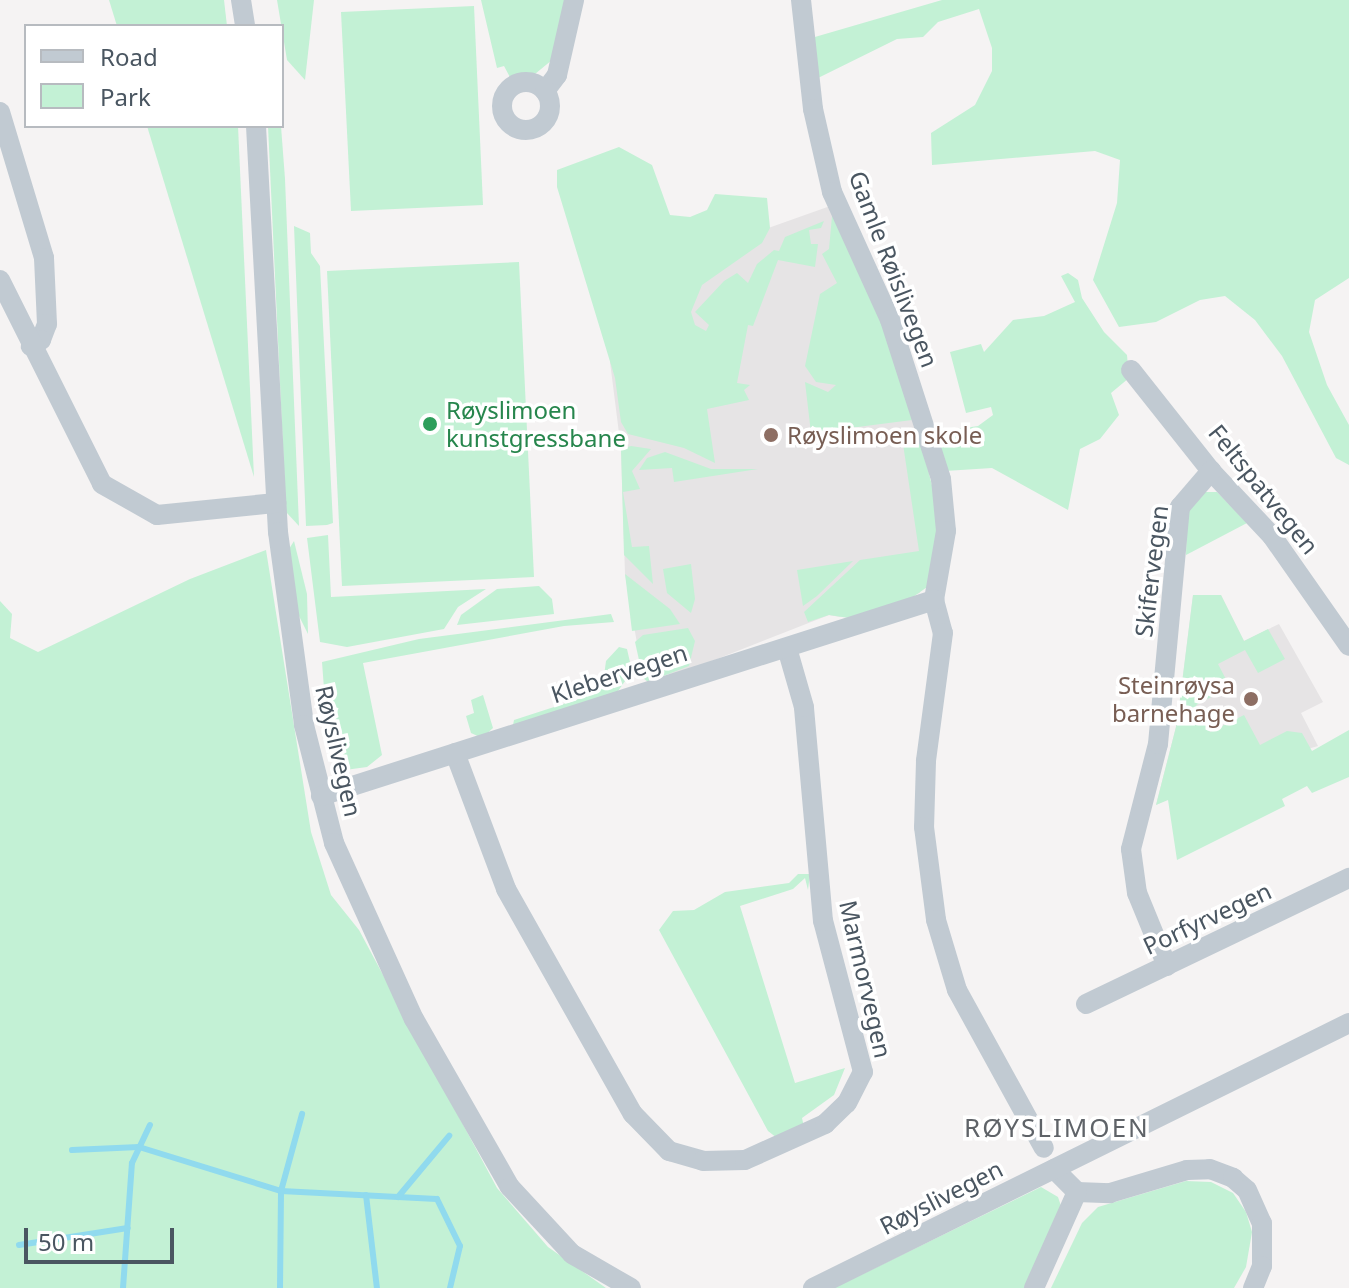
<!DOCTYPE html>
<meta charset="utf-8">
<style>
body{margin:0}
#map{position:relative;width:1349px;height:1288px;overflow:hidden;background:#f5f3f3;font-family:"Noto Sans",sans-serif}
div>[style]{position:absolute}
[style*='--x']{left:calc(var(--x)*1px);top:calc(var(--y)*1px);width:calc(var(--w)*1px);rotate:calc(var(--a)*1deg)}
.education>*{inset:0;background:#e6e4e5}
.green>*{inset:0;background:#c3f1d5}
.stream>*{height:6px;margin:-3px;padding:0 3px;transform-origin:3px;border-radius:3px;background:#90daee}
.minor>*{height:20px;margin:-10px;padding:0 10px;transform-origin:10px;border-radius:10px;background:#c1cad2}
.minor>.ring{margin:-10px;padding:0;box-sizing:content-box;background:none;border:20px solid #c1cad2;border-radius:50%}
.dots>*{width:22px;height:22px;translate:-50% -50%;box-sizing:border-box;border:4px solid #fff;border-radius:50%}
span{translate:-50% -50%;white-space:nowrap;text-align:center;line-height:1.15;-webkit-text-stroke:7px #fff;paint-order:stroke}
.street-label{font-size:24px;color:#4a5661}
.leisure-label{font-size:24px;color:#27864d}
.left{translate:0 -50%;text-align:left}
.education-label{font-size:24px;color:#785e54}
.right{translate:-100% -50%;text-align:right}
.neighbourhood-label{font-size:26px;color:#5f6368;letter-spacing:2px}
.legend{position:absolute;left:24px;top:24px;width:260px;height:104px;box-sizing:border-box;background:#fff;border:2px solid #b7bbc0;margin:0;padding:10px 14px;list-style:none;font-size:24px;color:#4a5661}
.legend li{display:flex;align-items:center;gap:16px;height:40px}
.legend b{width:40px;border:2px solid #b7bbc0}
.scale{position:absolute;left:24px;top:1228px;width:150px;height:36px;box-sizing:border-box;border:4px solid #4a5661;border-top:0;padding-left:10px;font-size:24px;line-height:28px;white-space:nowrap;color:#4a5661;-webkit-text-stroke:6px #fff;paint-order:stroke}
</style>
<div id="map">
<div class="education">
<i style="clip-path:polygon(833px 205px,930px 458px,920px 593px,840px 617px,829px 615px,684px 672px,643px 678px,625px 574px,621px 449px,610px 362px,664px 292px,740px 238px)"></i>
<i style="clip-path:polygon(1193px 595px,1221px 595px,1244px 641px,1279px 624px,1323px 702px,1301px 713px,1318px 746px,1216px 775px,1156px 805px,1177px 723px)"></i>
</div>
<div class="green">
<i style="clip-path:polygon(109px 0,224px 0,227px 26px,117px 26px)"></i>
<i style="clip-path:polygon(277px 0,314px 0,305px 80px,287px 60px)"></i>
<i style="clip-path:polygon(481px 0,568px 0,552px 60px,535px 74px,511px 79px,504px 66px,497px 68px)"></i>
<i style="clip-path:polygon(942px 0,1349px 0,1349px 278px,1315px 300px,1309px 332px,1327px 385px,1349px 425px,1349px 465px,1336px 458px,1282px 356px,1255px 320px,1225px 296px,1200px 300px,1156px 322px,1119px 327px,1093px 280px,1117px 203px,1120px 160px,1095px 151px,932px 165px,931px 133px,975px 105px,992px 71px,992px 48px,979px 9px,938px 22px,923px 37px,897px 39px,816px 79px,808px 39px)"></i>
<i style="clip-path:polygon(474px 6px,483px 205px,351px 211px,341px 12px)"></i>
<i style="clip-path:polygon(147px 126px,238px 126px,254px 477px)"></i>
<i style="clip-path:polygon(268px 126px,281px 126px,285px 179px,299px 526px,286px 512px)"></i>
<i style="clip-path:polygon(619px 147px,652px 165px,670px 215px,690px 217px,707px 210px,715px 194px,767px 198px,770px 228px,762px 243px,702px 285px,691px 312px,695px 325px,706px 331px,709px 325px,695px 312px,724px 281px,737px 273px,748px 283px,757px 264px,774px 250px,779px 251px,785px 237px,824px 221px,821px 228px,809px 230px,811px 244px,818px 244px,815px 267px,778px 260px,753px 326px,748px 325px,737px 383px,750px 385px,744px 390px,749px 400px,707px 409px,715px 463px,684px 448px,628px 434px,621px 422px,615px 378px,557px 187px,557px 170px)"></i>
<i style="clip-path:polygon(833px 205px,878px 305px,912px 420px,811px 433px,805px 382px,828px 392px,836px 385px,816px 382px,805px 366px,820px 294px,837px 283px,822px 254px,829px 249px)"></i>
<i style="clip-path:polygon(294px 226px,310px 233px,311px 253px,320px 266px,333px 523px,327px 525px,306px 526px)"></i>
<i style="clip-path:polygon(519px 262px,534px 577px,342px 586px,327px 271px)"></i>
<i style="clip-path:polygon(1068px 273px,1078px 280px,1082px 298px,1104px 332px,1127px 355px,1129px 378px,1111px 393px,1119px 415px,1100px 439px,1080px 449px,1068px 510px,992px 468px,945px 471px,931px 433px,978px 426px,993px 415px,991px 407px,966px 413px,950px 352px,981px 344px,984px 352px,1013px 320px,1044px 316px,1075px 302px,1061px 276px)"></i>
<i style="clip-path:polygon(921px 443px,941px 520px,930px 585px,906px 602px,849px 618px,829px 615px,808px 622px,804px 612px,860px 560px,919px 551px,903px 444px)"></i>
<i style="clip-path:polygon(631px 446px,651px 449px,632px 471px,640px 489px,623px 492px,632px 547px,649px 546px,653px 584px,624px 555px,621px 449px)"></i>
<i style="clip-path:polygon(665px 452px,711px 469px,758px 469px,674px 482px,672px 468px,639px 470px,647px 458px)"></i>
<i style="clip-path:polygon(1203px 492px,1217px 492px,1247px 523px,1186px 555px,1187px 513px)"></i>
<i style="clip-path:polygon(328px 535px,331px 597px,486px 589px,458px 607px,444px 629px,347px 647px,320px 642px,307px 538px)"></i>
<i style="clip-path:polygon(294px 541px,307px 594px,308px 634px,297px 612px,289px 549px)"></i>
<i style="clip-path:polygon(266px 550px,311px 832px,331px 895px,359px 930px,497px 1188px,548px 1247px,606px 1288px,0 1288px,0 601px,12px 614px,10px 638px,38px 652px,190px 579px)"></i>
<i style="clip-path:polygon(853px 561px,817px 596px,803px 606px,797px 570px)"></i>
<i style="clip-path:polygon(691px 564px,695px 599px,691px 613px,667px 593px,663px 569px)"></i>
<i style="clip-path:polygon(625px 574px,670px 609px,680px 624px,632px 631px)"></i>
<i style="clip-path:polygon(539px 586px,552px 599px,554px 614px,457px 625px,461px 615px,497px 589px)"></i>
<i style="clip-path:polygon(1193px 595px,1221px 595px,1244px 641px,1268px 629px,1285px 659px,1258px 673px,1245px 650px,1218px 664px,1230px 687px,1196px 705px,1210px 732px,1244px 715px,1260px 745px,1287px 731px,1302px 733px,1312px 751px,1349px 730px,1349px 777px,1312px 793px,1307px 786px,1282px 799px,1285px 806px,1177px 860px,1168px 800px,1156px 805px,1177px 723px)"></i>
<i style="clip-path:polygon(611px 614px,614px 622px,564px 626px,363px 663px,382px 755px,367px 767px,345px 770px,329px 756px,322px 662px,419px 639px)"></i>
<i style="clip-path:polygon(688px 628px,695px 641px,689px 666px,648px 682px,643px 678px,635px 642px,643px 635px)"></i>
<i style="clip-path:polygon(619px 647px,627px 649px,632px 671px,616px 694px,513px 725px,514px 720px,591px 695px,603px 683px,606px 661px)"></i>
<i style="clip-path:polygon(483px 695px,493px 728px,482px 738px,471px 733px,466px 716px,474px 713px,471px 700px)"></i>
<i style="clip-path:polygon(798px 874px,810px 874px,808px 890px,805px 878px,793px 889px,740px 906px,795px 1083px,845px 1068px,834px 1095px,802px 1118px,804px 1127px,777px 1138px,768px 1131px,659px 930px,673px 911px,694px 910px,725px 892px,789px 883px)"></i>
<i style="clip-path:polygon(1186px 1181px,1211px 1182px,1233px 1193px,1246px 1212px,1252px 1232px,1246px 1267px,1234px 1288px,1051px 1288px,1082px 1223px,1098px 1207px)"></i>
<i style="clip-path:polygon(1041px 1187px,1058px 1197px,1062px 1209px,1029px 1288px,834px 1288px)"></i>
</div>
<div class="stream">
<i style="--x:72;--y:1150;--w:67;--a:-2.6"></i>
<i style="--x:139;--y:1147;--w:149;--a:17.2"></i>
<i style="--x:281;--y:1191;--w:156;--a:2.9"></i>
<i style="--x:437;--y:1199;--w:52;--a:63.9"></i>
<i style="--x:460;--y:1246;--w:43;--a:103.4"></i>
<i style="--x:366;--y:1195;--w:94;--a:83.3"></i>
<i style="--x:398;--y:1197;--w:80;--a:-50.1"></i>
<i style="--x:19;--y:1245;--w:110;--a:-8.9"></i>
<i style="--x:123;--y:1288;--w:125;--a:-85.9"></i>
<i style="--x:132;--y:1163;--w:42;--a:-64.7"></i>
<i style="--x:280;--y:1288;--w:97;--a:-89.4"></i>
<i style="--x:281;--y:1191;--w:80;--a:-74.7"></i>
</div>
<div class="minor">
<i style="--x:241;--y:0;--w:26;--a:81"></i>
<i style="--x:801;--y:0;--w:110;--a:83.7"></i>
<i style="--x:813;--y:109;--w:85;--a:77.1"></i>
<i style="--x:832;--y:192;--w:141;--a:65.6"></i>
<i style="--x:890;--y:320;--w:167;--a:72.2"></i>
<i style="--x:941;--y:479;--w:52;--a:84.5"></i>
<i style="--x:946;--y:531;--w:70;--a:99.9"></i>
<i style="--x:934;--y:600;--w:34;--a:75"></i>
<i style="--x:943;--y:633;--w:129;--a:97.6"></i>
<i style="--x:926;--y:761;--w:66;--a:91.7"></i>
<i style="--x:924;--y:827;--w:94;--a:82.6"></i>
<i style="--x:936;--y:920;--w:73;--a:73.3"></i>
<i style="--x:957;--y:990;--w:180;--a:61.2"></i>
<i class="ring" style="left:502px;top:82px;width:28px;height:28px"></i>
<i style="--x:545;--y:91;--w:20;--a:-53"></i>
<i style="--x:557;--y:75;--w:77;--a:-77.2"></i>
<i style="--x:0;--y:112;--w:152;--a:73.2"></i>
<i style="--x:44;--y:258;--w:66;--a:87.4"></i>
<i style="--x:47;--y:324;--w:17;--a:111"></i>
<i style="--x:41;--y:340;--w:12;--a:149"></i>
<i style="--x:256;--y:126;--w:407;--a:86.9"></i>
<i style="--x:278;--y:532;--w:195;--a:82.3"></i>
<i style="--x:304;--y:725;--w:122;--a:75.7"></i>
<i style="--x:334;--y:843;--w:193;--a:65.6"></i>
<i style="--x:414;--y:1019;--w:193;--a:60.3"></i>
<i style="--x:510;--y:1187;--w:91;--a:47.2"></i>
<i style="--x:572;--y:1254;--w:68;--a:30"></i>
<i style="--x:0;--y:280;--w:228;--a:63.4"></i>
<i style="--x:102;--y:484;--w:63;--a:29.4"></i>
<i style="--x:157;--y:515;--w:120;--a:-5.8"></i>
<i style="--x:1131;--y:370;--w:129;--a:51.6"></i>
<i style="--x:1211;--y:471;--w:89;--a:46.8"></i>
<i style="--x:1272;--y:536;--w:134;--a:55"></i>
<i style="--x:455;--y:753;--w:145;--a:69.4"></i>
<i style="--x:506;--y:889;--w:258;--a:60.6"></i>
<i style="--x:633;--y:1114;--w:52;--a:45.8"></i>
<i style="--x:669;--y:1151;--w:35;--a:16"></i>
<i style="--x:703;--y:1161;--w:42;--a:-1.4"></i>
<i style="--x:745;--y:1160;--w:88;--a:-24.2"></i>
<i style="--x:825;--y:1124;--w:30;--a:-44"></i>
<i style="--x:847;--y:1103;--w:35;--a:-63"></i>
<i style="--x:863;--y:1072;--w:156;--a:-104.8"></i>
<i style="--x:823;--y:921;--w:215;--a:-95.1"></i>
<i style="--x:804;--y:707;--w:61;--a:-106.1"></i>
<i style="--x:321;--y:796;--w:644;--a:-17.73"></i>
<i style="--x:1167;--y:966;--w:79;--a:-112.3"></i>
<i style="--x:1137;--y:893;--w:44;--a:-97.8"></i>
<i style="--x:1131;--y:849;--w:108;--a:-75.6"></i>
<i style="--x:1158;--y:744;--w:238;--a:-84.7"></i>
<i style="--x:1180;--y:507;--w:48;--a:-49.3"></i>
<i style="--x:1086;--y:1004;--w:292;--a:-25.6"></i>
<i style="--x:1054;--y:1169;--w:33;--a:45"></i>
<i style="--x:1077;--y:1192;--w:33;--a:2"></i>
<i style="--x:1110;--y:1193;--w:80;--a:-16.6"></i>
<i style="--x:1187;--y:1170;--w:23;--a:-2"></i>
<i style="--x:1210;--y:1169;--w:25;--a:21"></i>
<i style="--x:1233;--y:1178;--w:18;--a:41"></i>
<i style="--x:1247;--y:1190;--w:36;--a:66"></i>
<i style="--x:1262;--y:1223;--w:43;--a:90"></i>
<i style="--x:1262;--y:1266;--w:24;--a:112"></i>
<i style="--x:813;--y:1288;--w:598;--a:-26.31"></i>
<i style="--x:1034;--y:1288;--w:105;--a:-65.9"></i>
</div>
<div class="dots">
<i style="left:430px;top:424px;background:#2e9e5b"></i>
<i style="left:771px;top:435px;background:#8d6e63"></i>
<i style="left:1251px;top:699px;background:#8d6e63"></i>
</div>
<div class="street-label">
<span style="left:894px;top:269px;rotate:69deg">Gamle Røislivegen</span>
<span style="left:1264px;top:489px;rotate:51deg">Feltspatvegen</span>
<span style="left:1151px;top:571px;rotate:-83deg">Skifervegen</span>
<span style="left:619px;top:673px;rotate:-18deg">Klebervegen</span>
<span style="left:339px;top:751px;rotate:77deg">Røyslivegen</span>
<span style="left:1207px;top:918px;rotate:-25deg">Porfyrvegen</span>
<span style="left:866px;top:979px;rotate:77deg">Marmorvegen</span>
<span style="left:941px;top:1197px;rotate:-27deg">Røyslivegen</span>
</div>
<div class="leisure-label">
<span class="left" style="left:446px;top:424px">Røyslimoen<br>kunstgressbane</span>
</div>
<div class="education-label">
<span class="left" style="left:787px;top:435px">Røyslimoen skole</span>
<span class="right" style="left:1235px;top:699px">Steinrøysa<br>barnehage</span>
</div>
<div class="neighbourhood-label">
<span style="left:1057px;top:1128px">RØYSLIMOEN</span>
</div>
<ul class="legend">
<li><b style="height:10px;background:#c1cad2"></b>Road</li>
<li><b style="height:22px;background:#c3f1d5"></b>Park</li>
</ul>
<div class="scale">50 m</div>
</div>
